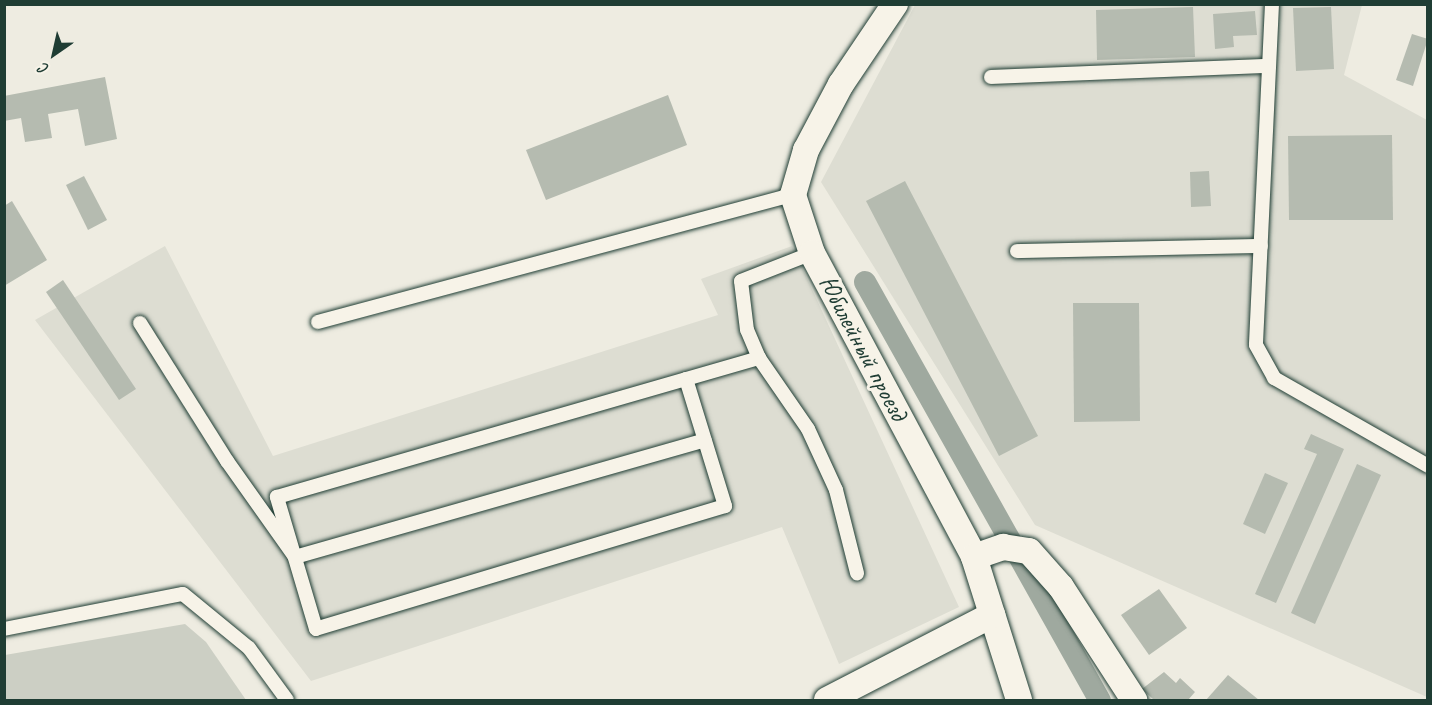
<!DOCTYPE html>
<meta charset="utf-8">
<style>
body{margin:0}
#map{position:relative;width:1432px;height:705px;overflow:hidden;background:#eeece1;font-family:Caveat,sans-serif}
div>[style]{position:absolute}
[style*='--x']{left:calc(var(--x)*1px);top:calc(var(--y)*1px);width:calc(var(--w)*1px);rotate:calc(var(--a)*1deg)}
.built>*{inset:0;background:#ddddd2}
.green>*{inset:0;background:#cccfc4}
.canal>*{height:22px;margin:-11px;padding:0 11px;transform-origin:11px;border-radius:11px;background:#9fa99f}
.building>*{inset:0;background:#b5bbb0}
.roads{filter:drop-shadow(0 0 2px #1f3d34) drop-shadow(0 0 2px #1f3d34)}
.lane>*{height:14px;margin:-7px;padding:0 7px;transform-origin:7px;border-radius:7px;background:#f7f3e8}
.street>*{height:26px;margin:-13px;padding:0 13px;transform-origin:13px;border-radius:13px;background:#f7f3e8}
span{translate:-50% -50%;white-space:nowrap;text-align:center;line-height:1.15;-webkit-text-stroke:6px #f7f3e8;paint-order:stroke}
.street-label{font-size:26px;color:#1f3d34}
.frame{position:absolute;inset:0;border:6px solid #1f3d34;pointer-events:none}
.north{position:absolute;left:24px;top:24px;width:60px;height:60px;-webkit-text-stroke:4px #f7f3e8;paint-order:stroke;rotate:214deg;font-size:16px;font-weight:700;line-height:24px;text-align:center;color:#1f3d34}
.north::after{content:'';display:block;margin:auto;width:21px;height:27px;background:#1f3d34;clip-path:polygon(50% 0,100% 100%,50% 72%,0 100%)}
</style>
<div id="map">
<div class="built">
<i style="clip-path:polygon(915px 5px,1362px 5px,1344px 75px,1427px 120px,1427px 697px,1035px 525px,821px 182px)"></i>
<i style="clip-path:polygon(165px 246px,273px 456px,718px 315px,701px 279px,792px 246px,959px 607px,839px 664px,782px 527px,311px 681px,35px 320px)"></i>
</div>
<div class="green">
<i style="clip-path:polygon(185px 624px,206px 642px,246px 700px,5px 700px,5px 655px)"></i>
</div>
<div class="canal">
<i style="--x:865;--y:282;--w:480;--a:60.7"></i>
</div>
<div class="building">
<i style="clip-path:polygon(1193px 7px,1195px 57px,1097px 60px,1096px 10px)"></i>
<i style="clip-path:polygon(1331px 7px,1334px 69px,1296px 71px,1293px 8px)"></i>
<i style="clip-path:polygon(1255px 11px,1257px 35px,1233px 36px,1234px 47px,1215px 49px,1213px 14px)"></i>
<i style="clip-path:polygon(1412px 34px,1428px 39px,1413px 86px,1396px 80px)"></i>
<i style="clip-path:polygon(105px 77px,117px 139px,85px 146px,78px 109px,48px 114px,52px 138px,25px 142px,21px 118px,4px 121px,4px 96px)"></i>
<i style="clip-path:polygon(668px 95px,687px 145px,546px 200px,526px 150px)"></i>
<i style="clip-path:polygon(1392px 135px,1393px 220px,1289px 220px,1288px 136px)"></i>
<i style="clip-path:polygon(1209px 171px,1211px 206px,1191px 207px,1190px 172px)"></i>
<i style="clip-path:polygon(84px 176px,107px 220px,88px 230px,66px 185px)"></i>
<i style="clip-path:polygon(905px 181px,1038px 436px,999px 456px,866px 201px)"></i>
<i style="clip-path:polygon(12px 201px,47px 260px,4px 286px,4px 206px)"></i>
<i style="clip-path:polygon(63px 280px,136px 389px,119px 400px,46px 292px)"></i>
<i style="clip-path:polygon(1073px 303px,1139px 303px,1140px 421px,1074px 422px)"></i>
<i style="clip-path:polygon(1311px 434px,1344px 449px,1276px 603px,1255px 594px,1317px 454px,1304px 449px)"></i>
<i style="clip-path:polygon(1357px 464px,1381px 475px,1315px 624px,1291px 613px)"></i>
<i style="clip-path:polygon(1265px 473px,1288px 483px,1265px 534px,1243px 524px)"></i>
<i style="clip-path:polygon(1159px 589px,1187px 628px,1149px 655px,1121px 615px)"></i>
<i style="clip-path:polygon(1164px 672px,1176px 683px,1180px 678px,1195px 692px,1188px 700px,1154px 700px,1142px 689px)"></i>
<i style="clip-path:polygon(1228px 675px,1259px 700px,1206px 700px)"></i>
</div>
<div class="roads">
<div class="lane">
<i style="--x:1272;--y:4;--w:341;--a:92.7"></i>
<i style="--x:1256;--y:345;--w:38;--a:61"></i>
<i style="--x:1274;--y:378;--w:177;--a:29.7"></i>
<i style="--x:991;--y:77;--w:278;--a:-2.3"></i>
<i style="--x:1017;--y:251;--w:244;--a:-1.2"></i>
<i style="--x:318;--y:322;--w:492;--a:-15"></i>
<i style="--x:140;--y:323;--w:163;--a:57.8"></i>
<i style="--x:227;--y:461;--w:118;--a:54.7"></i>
<i style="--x:295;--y:557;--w:426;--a:-15.9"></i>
<i style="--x:759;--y:358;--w:86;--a:55.4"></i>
<i style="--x:808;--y:429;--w:67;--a:65.3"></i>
<i style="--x:836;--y:490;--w:86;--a:75.8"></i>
<i style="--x:686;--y:379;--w:133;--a:72.9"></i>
<i style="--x:725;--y:506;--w:427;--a:163.3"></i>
<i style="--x:316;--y:629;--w:138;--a:-106.5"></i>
<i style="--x:277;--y:497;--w:502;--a:-16.09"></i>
<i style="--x:759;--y:358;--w:30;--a:-113"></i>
<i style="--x:747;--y:330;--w:49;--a:-97"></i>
<i style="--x:741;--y:281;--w:76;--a:-21.5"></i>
<i style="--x:4;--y:629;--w:182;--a:-11.1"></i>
<i style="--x:183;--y:594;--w:85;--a:39.3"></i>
<i style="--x:249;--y:648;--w:64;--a:53.8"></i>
</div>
<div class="street">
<i style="--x:895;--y:4;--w:97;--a:124"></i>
<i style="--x:841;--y:84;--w:75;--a:117.9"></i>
<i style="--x:806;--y:150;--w:47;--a:106.1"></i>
<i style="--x:793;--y:195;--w:61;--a:71.9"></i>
<i style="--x:812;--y:253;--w:344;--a:61.9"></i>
<i style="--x:974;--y:557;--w:150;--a:72.5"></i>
<i style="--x:974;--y:557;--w:31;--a:-19"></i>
<i style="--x:1003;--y:547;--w:26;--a:9"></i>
<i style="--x:1029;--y:551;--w:48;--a:48.4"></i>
<i style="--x:1061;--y:587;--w:135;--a:57.1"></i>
<i style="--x:827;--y:700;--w:186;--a:-27.3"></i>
</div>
</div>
<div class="street-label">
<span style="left:863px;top:348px;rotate:62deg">Юбилейный проезд</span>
</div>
<div class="frame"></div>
<div class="north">С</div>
</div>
